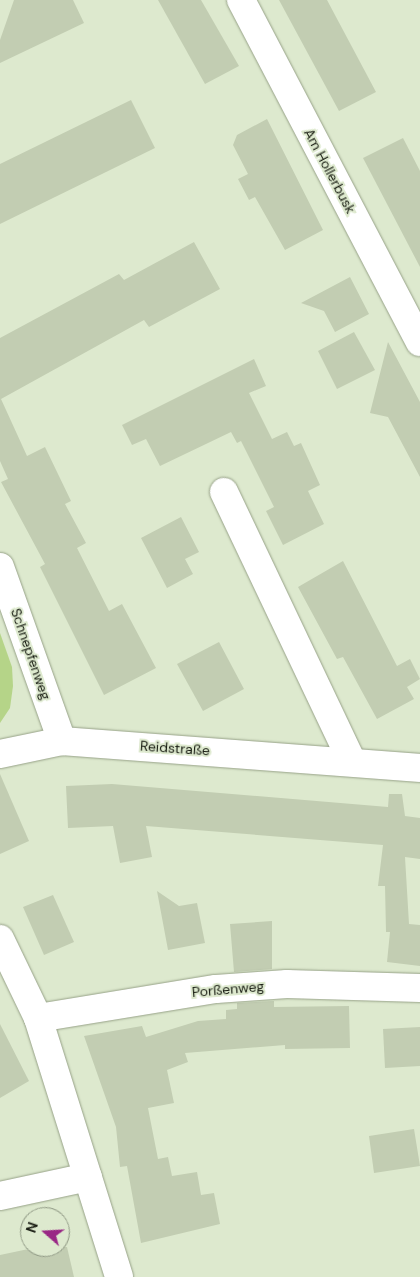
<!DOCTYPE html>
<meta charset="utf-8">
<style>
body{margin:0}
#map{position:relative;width:420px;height:1277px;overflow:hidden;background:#dde9ce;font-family:"DM Sans",sans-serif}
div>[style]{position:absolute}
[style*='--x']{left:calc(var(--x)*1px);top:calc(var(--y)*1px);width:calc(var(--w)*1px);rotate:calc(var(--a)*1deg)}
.green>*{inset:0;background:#b5d488}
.building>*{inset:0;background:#c2cdb2}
.roads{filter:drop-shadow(0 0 1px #97a288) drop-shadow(0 0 1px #97a288)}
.street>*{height:28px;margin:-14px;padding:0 14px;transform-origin:14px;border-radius:14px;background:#fff}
span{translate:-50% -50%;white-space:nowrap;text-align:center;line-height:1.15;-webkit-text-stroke:4px #dde9ce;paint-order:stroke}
.street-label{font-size:14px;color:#181c12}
.north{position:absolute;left:20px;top:1207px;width:50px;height:50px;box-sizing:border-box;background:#dde9ce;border:1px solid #8e9783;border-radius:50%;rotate:289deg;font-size:14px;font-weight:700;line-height:20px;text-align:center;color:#181c12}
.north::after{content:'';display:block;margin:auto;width:18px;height:22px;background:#992785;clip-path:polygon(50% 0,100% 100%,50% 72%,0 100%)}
</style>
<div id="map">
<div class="green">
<i style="clip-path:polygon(0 633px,12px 667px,13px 686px,10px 708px,0 723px)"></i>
</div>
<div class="building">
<i style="clip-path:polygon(14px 0,73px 0,84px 23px,0 63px,0 40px)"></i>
<i style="clip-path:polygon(158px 0,201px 0,239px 66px,205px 84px)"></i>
<i style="clip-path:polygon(279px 0,327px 0,376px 92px,339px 111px)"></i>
<i style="clip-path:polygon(131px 100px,155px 148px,0 224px,0 164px)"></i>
<i style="clip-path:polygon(267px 119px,323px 230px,285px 250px,255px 197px,249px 200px,238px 179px,248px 174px,233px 145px,237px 135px)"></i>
<i style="clip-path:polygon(403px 138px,420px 171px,420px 267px,363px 158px)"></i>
<i style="clip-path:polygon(194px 242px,220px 289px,149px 327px,144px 320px,1px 399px,27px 456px,45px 447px,71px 501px,65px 504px,86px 543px,77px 548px,109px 611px,122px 604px,156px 668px,104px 695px,40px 567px,45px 564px,1px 482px,8px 479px,0 461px,0 338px,119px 274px,124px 280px)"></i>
<i style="clip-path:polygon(350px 277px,369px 314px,335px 332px,324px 311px,301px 303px)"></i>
<i style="clip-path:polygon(354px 332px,375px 370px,337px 389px,318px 351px)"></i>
<i style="clip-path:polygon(388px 342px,420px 402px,420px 477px,388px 417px,370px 413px)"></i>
<i style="clip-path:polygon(254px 359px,266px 386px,249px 393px,272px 439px,287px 432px,294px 446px,301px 443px,320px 485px,308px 491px,324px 524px,283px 545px,266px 511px,274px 507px,241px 441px,237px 443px,231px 432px,160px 466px,146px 439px,132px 445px,122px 425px)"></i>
<i style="clip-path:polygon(181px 517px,199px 552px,185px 559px,193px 574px,167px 588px,141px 538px)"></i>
<i style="clip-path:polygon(343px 561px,397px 666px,410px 659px,420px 679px,407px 687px,414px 699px,377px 719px,343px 657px,337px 659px,298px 587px)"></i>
<i style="clip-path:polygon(219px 642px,244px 689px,203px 711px,177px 664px)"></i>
<i style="clip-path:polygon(0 774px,29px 841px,0 854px)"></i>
<i style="clip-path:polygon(112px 784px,388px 807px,389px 794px,402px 794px,405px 816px,420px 818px,420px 859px,405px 857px,409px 924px,420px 925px,420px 966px,387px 962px,390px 932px,386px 932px,385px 886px,378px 886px,383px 845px,146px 826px,152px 857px,120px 863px,113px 826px,68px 828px,66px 786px)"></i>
<i style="clip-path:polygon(157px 891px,179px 906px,197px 903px,205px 943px,168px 950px)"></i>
<i style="clip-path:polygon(53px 895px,74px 942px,44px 955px,23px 907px)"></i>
<i style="clip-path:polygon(272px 921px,272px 969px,234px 972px,230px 924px)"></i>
<i style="clip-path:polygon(274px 1001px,274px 1007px,349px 1006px,350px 1048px,285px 1049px,285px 1045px,185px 1053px,188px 1062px,167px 1070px,174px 1103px,148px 1108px,158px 1159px,168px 1157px,172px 1176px,197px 1172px,201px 1195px,214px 1193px,220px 1224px,141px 1243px,127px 1166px,120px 1167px,116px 1127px,84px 1036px,142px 1026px,146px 1037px,198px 1021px,226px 1019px,226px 1010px,237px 1009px,237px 1003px)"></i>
<i style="clip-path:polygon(0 1024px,29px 1081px,0 1098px)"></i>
<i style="clip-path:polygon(420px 1027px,420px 1066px,385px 1068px,383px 1029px)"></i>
<i style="clip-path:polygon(414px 1129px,420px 1166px,374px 1173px,369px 1136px)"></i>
<i style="clip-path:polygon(38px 1247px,67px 1247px,74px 1277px,0 1277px,0 1255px)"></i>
</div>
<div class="roads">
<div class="street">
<i style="--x:241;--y:0;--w:386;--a:62.4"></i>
<i style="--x:224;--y:492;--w:297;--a:64.6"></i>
<i style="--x:0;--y:567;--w:185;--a:70.4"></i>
<i style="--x:0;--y:754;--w:63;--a:-11.8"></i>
<i style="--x:62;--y:741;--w:359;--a:4.3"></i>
<i style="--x:0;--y:939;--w:88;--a:64.3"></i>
<i style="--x:38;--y:1018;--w:271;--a:72.6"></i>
<i style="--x:38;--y:1018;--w:180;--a:-9.3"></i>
<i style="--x:216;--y:989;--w:71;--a:-4"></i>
<i style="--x:287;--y:984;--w:133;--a:1.7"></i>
<i style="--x:0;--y:1196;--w:90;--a:-12.2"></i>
</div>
</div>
<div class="street-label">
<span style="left:330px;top:171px;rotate:62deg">Am Hollerbusk</span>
<span style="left:31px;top:654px;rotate:71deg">Schnepfenweg</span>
<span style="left:175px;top:748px;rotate:4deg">Reidstraße</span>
<span style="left:228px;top:989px;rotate:-5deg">Porßenweg</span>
</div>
<div class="north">N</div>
</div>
